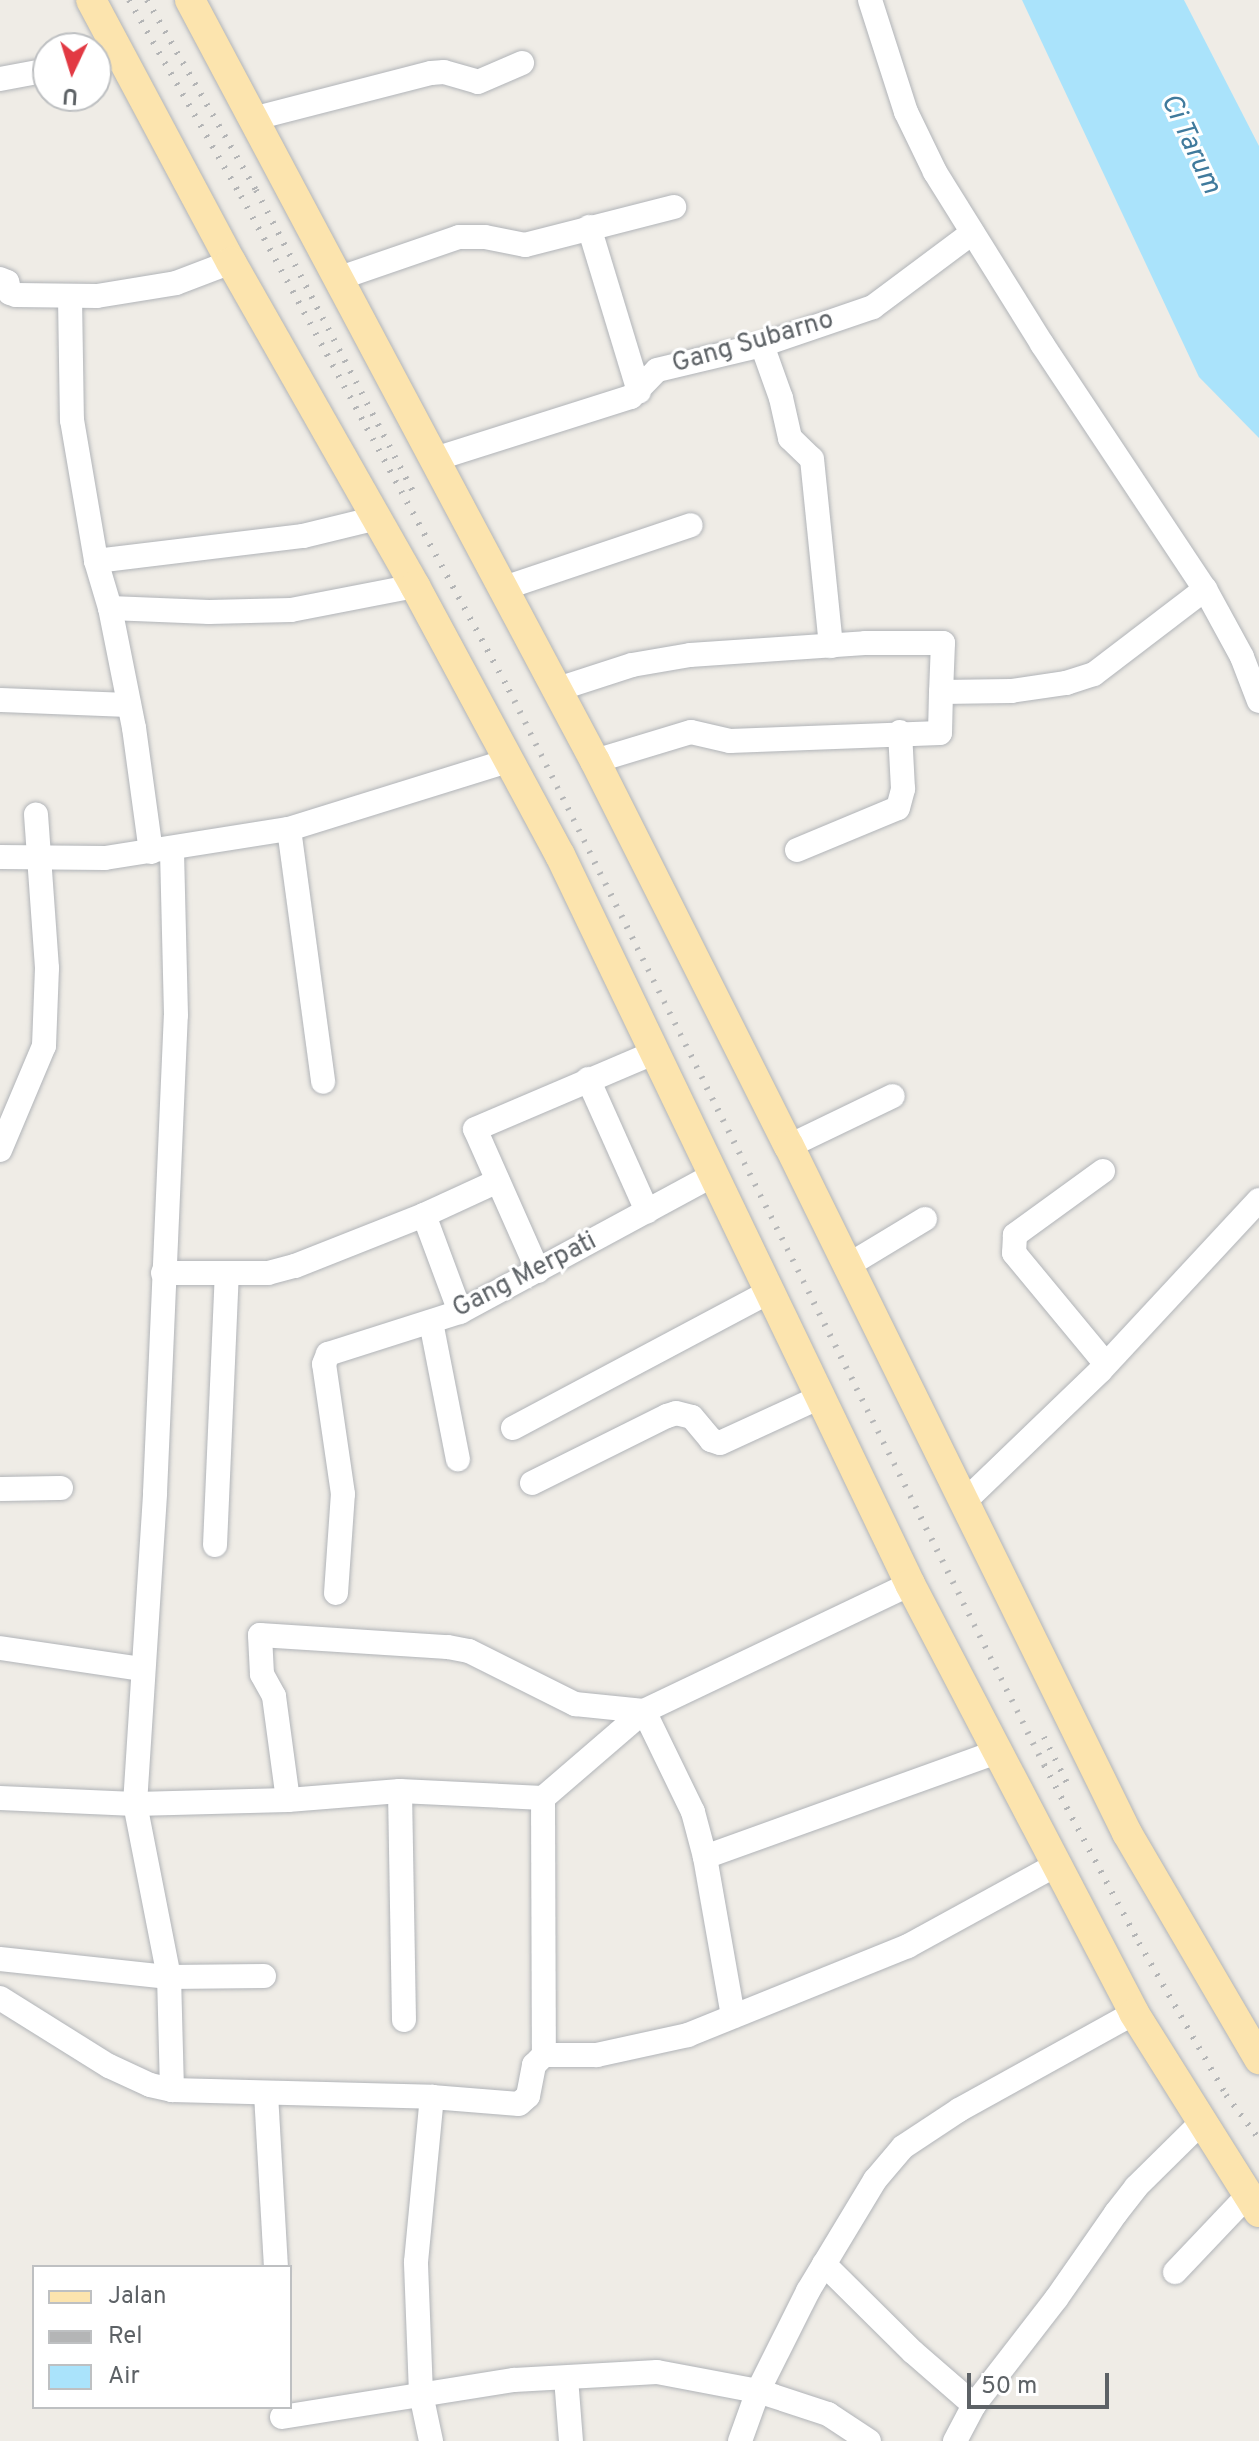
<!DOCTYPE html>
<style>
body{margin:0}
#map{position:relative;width:1259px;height:2441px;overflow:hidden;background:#efece6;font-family:Overpass,sans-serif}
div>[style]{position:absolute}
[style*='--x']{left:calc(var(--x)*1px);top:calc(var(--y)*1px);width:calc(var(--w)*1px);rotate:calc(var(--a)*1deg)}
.water>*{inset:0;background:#aae3fb}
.roads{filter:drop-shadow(0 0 2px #b1b4b8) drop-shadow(0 0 2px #b1b4b8)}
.minor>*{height:24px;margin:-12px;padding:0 12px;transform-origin:12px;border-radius:12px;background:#fff}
.major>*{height:30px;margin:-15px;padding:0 15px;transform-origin:15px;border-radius:15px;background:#fce4ae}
.rail>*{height:6px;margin-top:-3px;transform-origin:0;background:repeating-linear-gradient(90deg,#b4b5b6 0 2px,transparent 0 12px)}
span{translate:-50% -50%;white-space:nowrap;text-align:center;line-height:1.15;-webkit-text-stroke:6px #fff;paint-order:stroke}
.street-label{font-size:26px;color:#5d6266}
.water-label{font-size:28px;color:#407a9c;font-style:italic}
.legend{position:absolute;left:32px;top:2265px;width:260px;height:144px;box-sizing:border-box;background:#fff;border:2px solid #bec0c2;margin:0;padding:10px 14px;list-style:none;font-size:24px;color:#5d6266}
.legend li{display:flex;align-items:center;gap:16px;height:40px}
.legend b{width:40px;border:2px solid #bec0c2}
.north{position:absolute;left:32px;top:32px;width:80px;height:80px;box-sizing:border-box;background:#fff;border:2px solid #bec0c2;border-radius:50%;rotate:184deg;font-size:22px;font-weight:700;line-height:32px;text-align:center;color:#5d6266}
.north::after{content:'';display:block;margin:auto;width:28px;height:36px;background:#e23943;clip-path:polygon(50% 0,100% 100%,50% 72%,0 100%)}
.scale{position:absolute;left:967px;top:2373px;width:142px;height:36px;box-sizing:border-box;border:4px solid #5d6266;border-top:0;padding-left:10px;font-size:24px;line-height:28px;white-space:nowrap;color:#5d6266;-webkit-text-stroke:6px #fff;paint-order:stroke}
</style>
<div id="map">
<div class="water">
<i style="clip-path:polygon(1022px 0,1184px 0,1259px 146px,1259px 438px,1199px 377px)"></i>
</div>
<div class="roads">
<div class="minor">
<i style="--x:870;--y:0;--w:118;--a:72.2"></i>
<i style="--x:906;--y:112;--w:67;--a:64.2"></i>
<i style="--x:935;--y:172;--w:203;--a:58.1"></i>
<i style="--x:1042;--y:344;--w:294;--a:56.4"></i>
<i style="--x:1205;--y:589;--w:77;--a:61.4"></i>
<i style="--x:1242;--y:657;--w:47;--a:68.9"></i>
<i style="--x:96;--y:61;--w:26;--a:-9"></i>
<i style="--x:0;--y:79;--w:49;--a:-10.6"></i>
<i style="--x:252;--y:119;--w:185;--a:-14.4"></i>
<i style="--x:431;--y:73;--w:13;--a:-4"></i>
<i style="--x:444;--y:72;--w:35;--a:16"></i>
<i style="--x:478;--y:82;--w:48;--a:-23.4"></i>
<i style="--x:589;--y:227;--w:172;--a:73.1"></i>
<i style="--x:0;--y:279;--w:8;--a:23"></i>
<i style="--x:7;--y:282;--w:11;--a:75"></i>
<i style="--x:10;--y:293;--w:6;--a:18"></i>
<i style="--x:16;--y:295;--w:81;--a:0.7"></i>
<i style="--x:97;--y:296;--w:80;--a:-9.3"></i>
<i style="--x:176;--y:283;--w:59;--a:-20.9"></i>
<i style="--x:337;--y:279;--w:129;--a:-19"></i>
<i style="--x:459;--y:237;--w:26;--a:0"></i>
<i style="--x:485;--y:237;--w:41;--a:11.3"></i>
<i style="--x:525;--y:245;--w:154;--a:-14.3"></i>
<i style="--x:70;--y:297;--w:123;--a:89.1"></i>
<i style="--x:72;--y:420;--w:143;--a:80.3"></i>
<i style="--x:96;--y:561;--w:49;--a:73.4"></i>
<i style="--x:762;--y:345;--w:56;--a:70.3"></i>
<i style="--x:781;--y:398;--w:41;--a:77.3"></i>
<i style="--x:790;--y:438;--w:30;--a:44"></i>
<i style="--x:812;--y:459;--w:188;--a:84.2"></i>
<i style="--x:435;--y:459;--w:206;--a:-17.6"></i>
<i style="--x:631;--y:397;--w:37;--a:-46"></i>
<i style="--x:657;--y:370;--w:108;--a:-13.4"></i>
<i style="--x:762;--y:345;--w:117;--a:-18.9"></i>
<i style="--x:873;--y:307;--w:124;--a:-36.8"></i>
<i style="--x:96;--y:561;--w:209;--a:-6.9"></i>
<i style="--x:303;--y:536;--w:76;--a:-13.7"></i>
<i style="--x:501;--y:589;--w:200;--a:-18.6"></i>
<i style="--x:555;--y:690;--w:81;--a:-18"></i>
<i style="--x:632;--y:665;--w:59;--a:-9.8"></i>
<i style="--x:690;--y:655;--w:175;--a:-3.9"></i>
<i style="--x:865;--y:643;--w:78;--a:0"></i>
<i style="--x:943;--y:643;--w:49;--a:92.3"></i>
<i style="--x:0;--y:700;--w:129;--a:2.2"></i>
<i style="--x:595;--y:761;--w:100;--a:-16.8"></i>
<i style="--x:691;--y:732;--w:40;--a:13"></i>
<i style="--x:730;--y:741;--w:210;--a:-2.2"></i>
<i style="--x:940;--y:733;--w:41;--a:-88.6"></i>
<i style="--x:941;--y:692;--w:70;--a:-0.8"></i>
<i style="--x:1011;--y:691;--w:56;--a:-8.3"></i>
<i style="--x:1066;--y:683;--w:29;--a:-18"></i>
<i style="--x:1094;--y:674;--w:140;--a:-37.4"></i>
<i style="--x:289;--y:829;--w:255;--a:82.3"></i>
<i style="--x:797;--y:850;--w:109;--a:-22.6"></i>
<i style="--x:898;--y:808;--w:20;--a:-75"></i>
<i style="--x:903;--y:789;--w:57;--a:-93"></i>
<i style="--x:151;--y:852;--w:125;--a:-97.8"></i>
<i style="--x:134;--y:728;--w:122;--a:-101.3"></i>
<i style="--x:110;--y:608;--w:99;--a:2.3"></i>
<i style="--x:209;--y:612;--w:82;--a:-1.4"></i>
<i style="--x:291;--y:610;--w:126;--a:-11"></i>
<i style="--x:0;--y:857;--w:105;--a:0.5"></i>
<i style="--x:105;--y:858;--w:186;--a:-9"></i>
<i style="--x:289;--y:829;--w:232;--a:-17.3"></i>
<i style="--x:588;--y:1079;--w:145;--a:65.9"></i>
<i style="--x:789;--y:1146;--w:115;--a:-25.7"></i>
<i style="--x:0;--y:1150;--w:113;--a:-67.1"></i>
<i style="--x:44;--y:1046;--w:78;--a:-87.8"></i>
<i style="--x:47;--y:968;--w:154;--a:-94.1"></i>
<i style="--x:1103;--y:1171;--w:109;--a:144"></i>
<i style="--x:1015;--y:1235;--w:18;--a:93"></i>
<i style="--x:1014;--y:1253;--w:143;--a:50.4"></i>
<i style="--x:424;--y:1215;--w:103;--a:69.6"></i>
<i style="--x:847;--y:1266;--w:91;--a:-31.1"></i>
<i style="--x:538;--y:1271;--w:155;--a:-113.9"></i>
<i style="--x:475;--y:1129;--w:194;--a:-23.1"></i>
<i style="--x:163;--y:1273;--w:105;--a:0"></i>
<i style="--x:268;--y:1273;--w:28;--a:-15"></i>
<i style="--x:295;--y:1266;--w:139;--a:-21.6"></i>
<i style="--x:424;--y:1215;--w:81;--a:-24.7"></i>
<i style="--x:431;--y:1322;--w:140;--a:78.9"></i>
<i style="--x:513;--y:1428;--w:290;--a:-28"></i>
<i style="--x:532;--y:1483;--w:151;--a:-26.4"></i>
<i style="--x:667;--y:1416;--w:9;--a:-18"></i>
<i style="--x:676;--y:1413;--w:16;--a:14"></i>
<i style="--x:692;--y:1417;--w:30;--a:50"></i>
<i style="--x:711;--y:1440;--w:9;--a:18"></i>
<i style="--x:720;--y:1443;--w:110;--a:-24.7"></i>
<i style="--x:0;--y:1489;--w:61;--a:-0.9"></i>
<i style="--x:964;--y:1502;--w:190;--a:-43.9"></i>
<i style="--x:1101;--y:1370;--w:232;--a:-47.1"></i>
<i style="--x:215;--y:1545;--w:271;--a:-87.5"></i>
<i style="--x:336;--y:1593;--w:99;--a:-86"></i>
<i style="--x:343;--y:1494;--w:131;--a:-98.3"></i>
<i style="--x:324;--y:1364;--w:11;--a:-68"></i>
<i style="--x:328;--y:1354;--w:139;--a:-17.7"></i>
<i style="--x:460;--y:1312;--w:286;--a:-28.4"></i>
<i style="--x:0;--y:1648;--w:144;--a:8.4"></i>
<i style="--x:400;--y:1791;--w:229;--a:89"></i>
<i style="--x:0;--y:1798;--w:135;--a:2.5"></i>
<i style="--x:135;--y:1804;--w:153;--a:-1.5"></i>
<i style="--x:288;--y:1800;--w:112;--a:-4.6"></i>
<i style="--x:400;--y:1791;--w:143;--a:2.8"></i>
<i style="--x:543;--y:1798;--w:133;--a:-40.7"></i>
<i style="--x:644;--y:1711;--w:295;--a:-25.5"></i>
<i style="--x:543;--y:1798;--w:257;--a:89.8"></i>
<i style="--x:288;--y:1800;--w:105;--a:-97.7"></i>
<i style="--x:274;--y:1696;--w:25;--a:-119"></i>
<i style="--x:262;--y:1674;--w:39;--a:-93"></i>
<i style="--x:260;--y:1635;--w:188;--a:3.7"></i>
<i style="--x:448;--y:1647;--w:21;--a:11"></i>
<i style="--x:469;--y:1651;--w:119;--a:26.6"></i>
<i style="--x:575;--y:1704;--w:69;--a:5.8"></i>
<i style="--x:644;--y:1711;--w:112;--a:64.1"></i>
<i style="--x:693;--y:1812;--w:47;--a:75.1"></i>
<i style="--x:0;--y:1959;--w:170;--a:6.1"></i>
<i style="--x:169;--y:1977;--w:95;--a:-0.6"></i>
<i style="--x:0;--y:1998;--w:128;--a:32"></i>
<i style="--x:109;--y:2066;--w:45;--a:24.9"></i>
<i style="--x:150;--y:2085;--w:23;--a:13"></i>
<i style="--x:172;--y:2090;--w:260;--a:1.5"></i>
<i style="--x:432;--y:2097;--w:87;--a:4.6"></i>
<i style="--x:519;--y:2104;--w:12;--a:-42"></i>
<i style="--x:528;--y:2096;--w:32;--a:-79"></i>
<i style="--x:534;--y:2065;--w:14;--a:-45"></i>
<i style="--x:544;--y:2055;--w:53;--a:0"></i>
<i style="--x:597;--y:2055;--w:93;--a:-12.4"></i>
<i style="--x:688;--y:2035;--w:237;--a:-22"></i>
<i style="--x:908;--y:1946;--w:169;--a:-28.7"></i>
<i style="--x:733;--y:2016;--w:161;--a:-100"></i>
<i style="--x:705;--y:1857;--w:313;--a:-19.8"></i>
<i style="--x:172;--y:2090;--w:113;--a:-91.5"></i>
<i style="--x:169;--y:1977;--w:176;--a:-101.1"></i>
<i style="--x:135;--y:1804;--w:312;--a:-86.3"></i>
<i style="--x:155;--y:1493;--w:478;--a:-87.5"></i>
<i style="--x:176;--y:1015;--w:166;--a:-91.4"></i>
<i style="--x:266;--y:2094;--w:173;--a:86.7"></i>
<i style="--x:824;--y:2264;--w:125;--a:44.7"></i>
<i style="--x:913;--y:2352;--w:81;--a:41"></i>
<i style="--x:1175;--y:2272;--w:106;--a:-46.5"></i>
<i style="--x:566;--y:2378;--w:63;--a:85.5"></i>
<i style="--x:282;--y:2417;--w:235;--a:-9.1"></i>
<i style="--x:514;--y:2380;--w:143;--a:-3.2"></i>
<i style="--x:657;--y:2372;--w:103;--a:10.7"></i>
<i style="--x:758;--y:2391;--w:74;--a:18.2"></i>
<i style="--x:828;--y:2414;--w:49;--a:33.4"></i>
<i style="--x:431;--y:2441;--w:48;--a:-102"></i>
<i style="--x:421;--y:2394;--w:132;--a:-92.2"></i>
<i style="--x:416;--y:2262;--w:166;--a:-84.5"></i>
<i style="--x:740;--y:2441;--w:53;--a:-70.2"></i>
<i style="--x:758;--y:2391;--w:112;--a:-63.4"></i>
<i style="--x:808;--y:2291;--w:130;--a:-58.9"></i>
<i style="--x:875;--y:2180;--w:43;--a:-49.7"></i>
<i style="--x:903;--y:2147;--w:67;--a:-33.5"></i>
<i style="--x:959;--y:2110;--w:200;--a:-29"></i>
<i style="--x:955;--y:2441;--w:41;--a:-62.2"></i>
<i style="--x:974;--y:2405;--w:134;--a:-52.3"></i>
<i style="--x:1056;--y:2299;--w:105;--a:-55.1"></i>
<i style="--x:1116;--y:2213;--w:33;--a:-52"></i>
<i style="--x:1136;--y:2187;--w:93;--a:-44.6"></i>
</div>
<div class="major">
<i style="--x:91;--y:0;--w:297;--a:61.9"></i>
<i style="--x:231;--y:262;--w:373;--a:60.4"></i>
<i style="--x:415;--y:586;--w:306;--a:61.7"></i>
<i style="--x:560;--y:855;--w:809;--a:64.35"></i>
<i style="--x:910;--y:1584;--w:484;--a:62.4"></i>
<i style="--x:1134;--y:2013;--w:235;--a:57.9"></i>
<i style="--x:190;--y:0;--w:862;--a:61.98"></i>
<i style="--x:595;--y:761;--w:431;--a:63.3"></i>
<i style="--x:789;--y:1146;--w:766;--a:63.8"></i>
<i style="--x:1127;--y:1833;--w:262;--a:59.7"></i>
</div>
</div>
<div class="rail">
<i style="--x:129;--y:0;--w:226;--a:60.3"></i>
<i style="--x:241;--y:196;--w:562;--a:61.52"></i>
<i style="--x:509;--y:690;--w:1201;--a:63.54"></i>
<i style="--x:1044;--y:1765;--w:202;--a:61.9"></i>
<i style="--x:1139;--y:1943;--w:175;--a:60.2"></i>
<i style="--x:1226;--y:2095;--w:55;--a:53.1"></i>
<i style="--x:147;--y:0;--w:219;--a:60.2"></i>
<i style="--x:256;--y:190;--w:339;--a:62.5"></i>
<i style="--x:1044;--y:1737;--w:56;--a:63.4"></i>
</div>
<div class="street-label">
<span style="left:753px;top:343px;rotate:-16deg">Gang Subarno</span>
<span style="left:525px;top:1276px;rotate:-27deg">Gang Merpati</span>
</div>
<div class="water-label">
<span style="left:1190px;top:144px;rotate:65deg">Ci Tarum</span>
</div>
<ul class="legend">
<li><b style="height:10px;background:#fce4ae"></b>Jalan</li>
<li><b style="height:10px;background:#b4b5b6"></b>Rel</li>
<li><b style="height:22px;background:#aae3fb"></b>Air</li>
</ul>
<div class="north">U</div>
<div class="scale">50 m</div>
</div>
